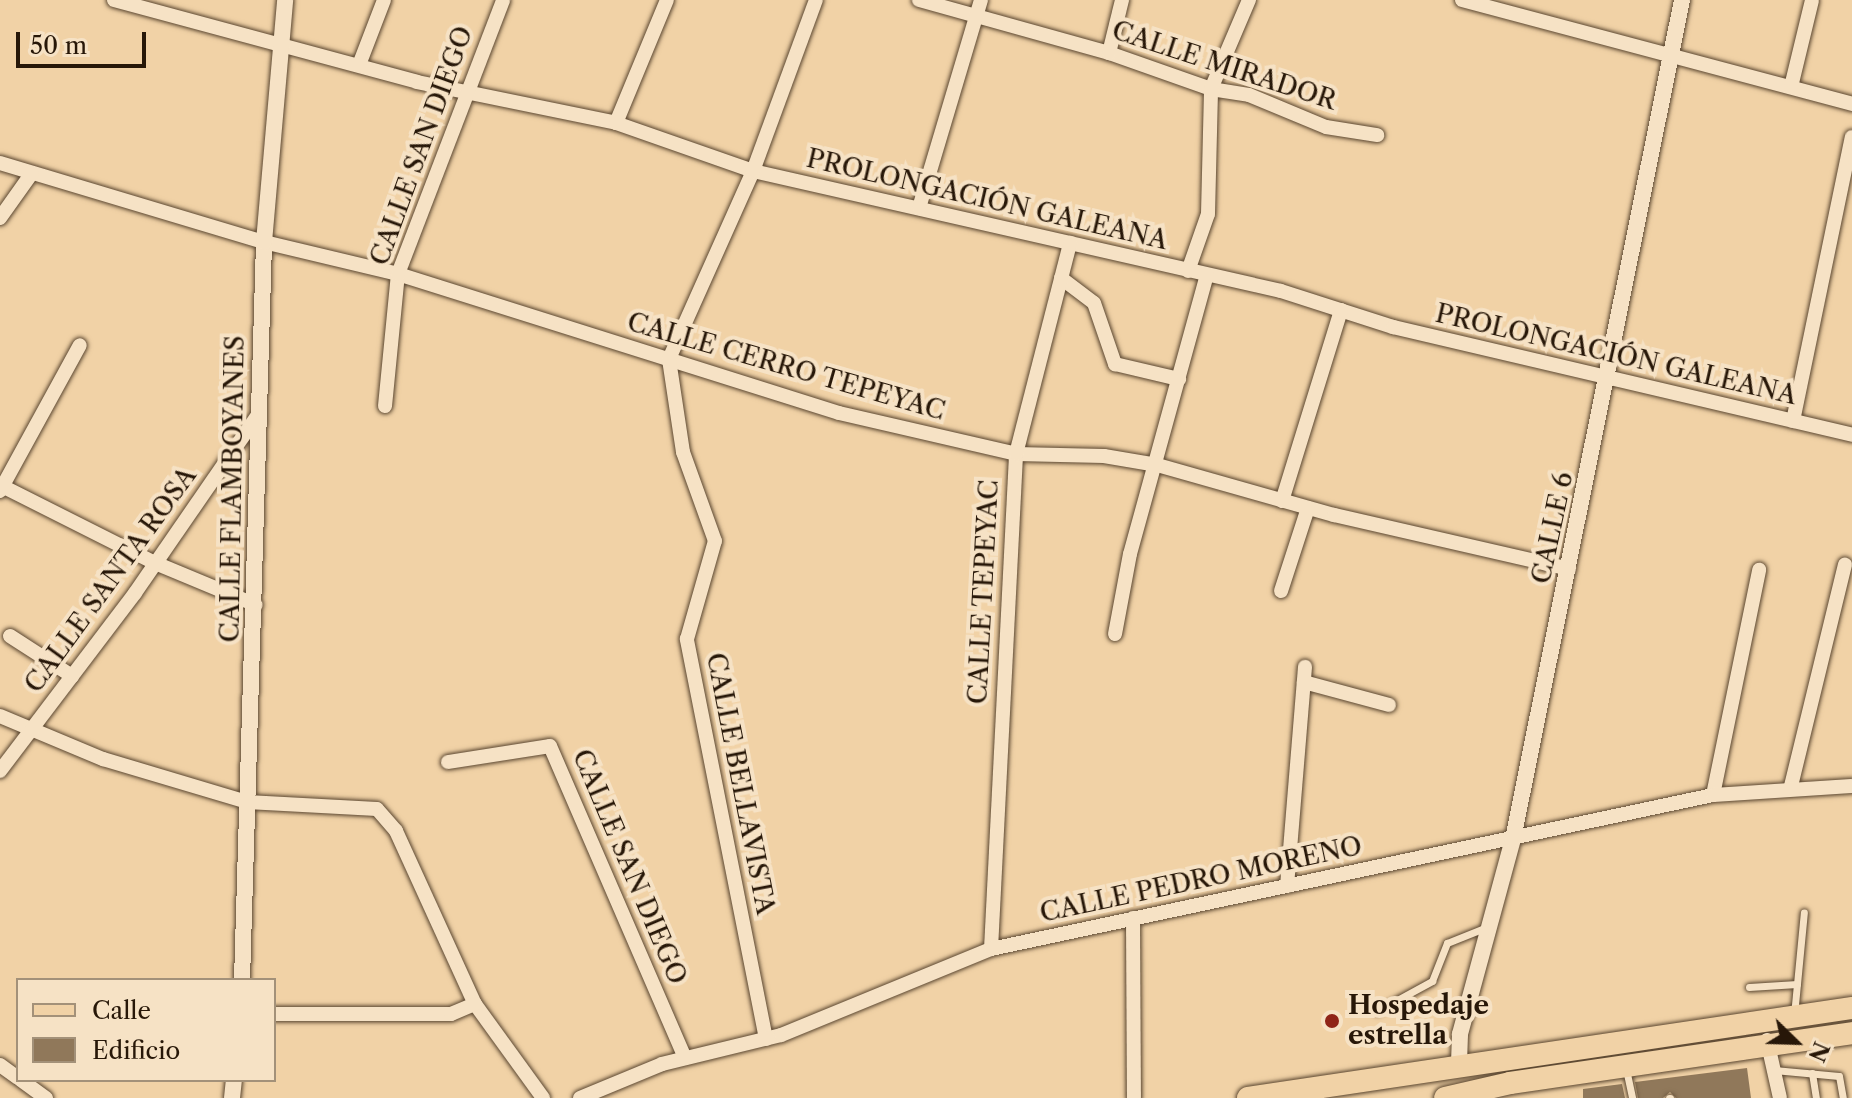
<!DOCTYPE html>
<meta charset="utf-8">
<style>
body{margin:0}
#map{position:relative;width:1852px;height:1098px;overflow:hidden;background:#f1d2a6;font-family:"Libre Caslon Text",serif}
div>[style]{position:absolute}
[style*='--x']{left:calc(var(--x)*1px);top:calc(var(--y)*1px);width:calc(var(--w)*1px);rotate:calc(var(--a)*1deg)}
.building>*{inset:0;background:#90785a}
.roads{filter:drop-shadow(0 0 2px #5a4630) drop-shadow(0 0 2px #5a4630)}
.service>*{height:7px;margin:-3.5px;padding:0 3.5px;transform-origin:3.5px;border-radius:3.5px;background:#f6e2c5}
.minor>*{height:14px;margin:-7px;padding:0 7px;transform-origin:7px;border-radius:7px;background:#f6e2c5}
.tertiary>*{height:16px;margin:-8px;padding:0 8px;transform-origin:8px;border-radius:8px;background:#f6e2c5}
.primary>*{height:22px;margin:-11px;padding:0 11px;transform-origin:11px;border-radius:11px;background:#f1d2a6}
.dots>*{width:22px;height:22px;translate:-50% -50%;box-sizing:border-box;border:4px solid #f6e2c5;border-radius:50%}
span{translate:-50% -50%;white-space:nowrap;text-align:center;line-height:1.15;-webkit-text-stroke:8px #f6e2c5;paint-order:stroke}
.street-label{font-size:26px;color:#271708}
.poi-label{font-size:26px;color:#271708;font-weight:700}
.left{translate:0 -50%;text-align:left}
.legend{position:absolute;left:16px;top:978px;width:260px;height:104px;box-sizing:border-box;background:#f6e2c5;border:2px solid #a39179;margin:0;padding:10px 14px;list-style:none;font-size:24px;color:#271708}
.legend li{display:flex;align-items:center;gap:16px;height:40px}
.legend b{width:40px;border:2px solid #a39179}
.north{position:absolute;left:1756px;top:1002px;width:80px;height:80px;-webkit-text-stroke:6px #f6e2c5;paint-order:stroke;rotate:113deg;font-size:22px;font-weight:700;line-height:32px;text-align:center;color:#271708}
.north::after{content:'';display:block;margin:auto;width:28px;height:36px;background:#271708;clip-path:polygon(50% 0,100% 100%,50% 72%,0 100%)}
.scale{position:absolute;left:16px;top:32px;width:130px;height:36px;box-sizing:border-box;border:4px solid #271708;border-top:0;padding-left:10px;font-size:24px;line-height:28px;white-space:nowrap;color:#271708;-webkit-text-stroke:6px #f6e2c5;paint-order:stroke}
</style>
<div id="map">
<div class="building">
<i style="clip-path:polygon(1747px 1068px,1751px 1098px,1676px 1098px,1670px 1092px,1663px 1098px,1638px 1098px,1635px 1082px)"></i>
<i style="clip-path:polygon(1622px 1084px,1625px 1098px,1583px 1098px,1583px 1089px)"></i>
</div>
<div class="roads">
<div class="service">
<i style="--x:1749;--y:987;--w:48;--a:-3.6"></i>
<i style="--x:1377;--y:1011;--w:63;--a:-28.6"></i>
<i style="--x:1432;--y:981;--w:41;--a:-68.5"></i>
<i style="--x:1447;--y:943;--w:43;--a:-21.8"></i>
<i style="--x:1794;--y:1015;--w:103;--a:-84.5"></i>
<i style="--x:1626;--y:1069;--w:30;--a:78"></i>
<i style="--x:1774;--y:1070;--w:65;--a:5.3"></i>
<i style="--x:1839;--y:1076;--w:22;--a:80"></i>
<i style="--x:1812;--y:1073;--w:25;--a:81"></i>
<i style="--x:1669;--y:1098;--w:1;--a:0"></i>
</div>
<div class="minor">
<i style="--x:114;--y:0;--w:314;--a:15.1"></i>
<i style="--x:417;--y:82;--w:203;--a:11.6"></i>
<i style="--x:616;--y:123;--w:145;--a:19.3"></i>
<i style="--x:753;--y:171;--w:541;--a:12.8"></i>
<i style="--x:1281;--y:291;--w:118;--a:17.8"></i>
<i style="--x:1393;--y:327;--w:472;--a:13.2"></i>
<i style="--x:919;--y:0;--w:197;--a:15.6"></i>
<i style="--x:1109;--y:53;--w:108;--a:19.4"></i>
<i style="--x:1211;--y:89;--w:38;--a:9"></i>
<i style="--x:1249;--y:95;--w:83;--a:22.6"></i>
<i style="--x:1326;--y:127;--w:52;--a:8.9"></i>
<i style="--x:1462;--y:0;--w:404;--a:14.9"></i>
<i style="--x:1109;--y:53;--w:55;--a:-76.2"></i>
<i style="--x:359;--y:65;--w:70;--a:-69"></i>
<i style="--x:1791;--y:87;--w:89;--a:-76.4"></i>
<i style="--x:616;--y:123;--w:133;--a:-67.5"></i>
<i style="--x:0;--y:163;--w:276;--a:16.7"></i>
<i style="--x:264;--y:242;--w:138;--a:13.4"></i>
<i style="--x:398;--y:274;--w:462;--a:17.5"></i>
<i style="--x:839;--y:413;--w:182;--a:13"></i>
<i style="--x:1016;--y:454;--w:88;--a:1.3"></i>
<i style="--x:1104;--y:456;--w:54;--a:9.6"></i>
<i style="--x:1157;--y:465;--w:184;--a:15.8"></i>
<i style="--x:1334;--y:515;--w:241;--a:12.9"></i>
<i style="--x:919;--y:208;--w:217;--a:-73.4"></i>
<i style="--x:0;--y:218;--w:55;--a:-54.6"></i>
<i style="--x:1188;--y:271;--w:60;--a:-70.7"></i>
<i style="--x:1208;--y:214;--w:125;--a:-88.6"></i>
<i style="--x:1211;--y:89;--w:97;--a:-66.9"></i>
<i style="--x:1061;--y:278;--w:41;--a:37.1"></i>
<i style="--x:1094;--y:303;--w:65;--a:71"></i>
<i style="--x:1115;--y:364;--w:66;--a:13.2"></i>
<i style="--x:385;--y:406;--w:133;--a:-84.4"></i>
<i style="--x:398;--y:274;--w:293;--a:-69"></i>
<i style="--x:1793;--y:421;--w:290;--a:-78.3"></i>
<i style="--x:0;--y:485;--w:174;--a:26.7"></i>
<i style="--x:155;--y:563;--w:109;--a:22.6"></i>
<i style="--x:0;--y:491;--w:166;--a:-61.3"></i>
<i style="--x:1282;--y:501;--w:200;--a:-72.8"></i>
<i style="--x:1281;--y:591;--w:87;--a:-72"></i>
<i style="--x:1115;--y:634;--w:81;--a:-79.4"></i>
<i style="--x:1130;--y:554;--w:289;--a:-74.6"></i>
<i style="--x:10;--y:636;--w:74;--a:32.8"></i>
<i style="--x:1304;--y:682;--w:88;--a:15.1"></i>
<i style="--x:0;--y:716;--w:112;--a:22.7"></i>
<i style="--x:103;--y:759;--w:150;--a:16.6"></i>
<i style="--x:247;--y:802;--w:130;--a:3.1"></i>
<i style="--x:377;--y:809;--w:29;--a:49"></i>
<i style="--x:396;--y:831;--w:190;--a:65.5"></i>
<i style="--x:475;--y:1004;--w:116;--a:54.1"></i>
<i style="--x:448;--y:762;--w:103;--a:-8.9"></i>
<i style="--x:550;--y:746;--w:340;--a:66.6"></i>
<i style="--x:0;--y:771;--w:223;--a:-52.8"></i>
<i style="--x:135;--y:593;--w:216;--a:-55.4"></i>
<i style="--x:1791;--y:786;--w:228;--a:-76.3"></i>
<i style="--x:1713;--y:795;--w:230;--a:-78.4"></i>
<i style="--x:1287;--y:886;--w:220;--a:-85.3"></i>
<i style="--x:1133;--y:918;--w:180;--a:89.7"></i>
<i style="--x:991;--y:949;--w:496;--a:-87.1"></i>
<i style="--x:1016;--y:454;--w:218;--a:-75.6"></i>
<i style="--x:274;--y:1014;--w:177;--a:0"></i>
<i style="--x:451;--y:1014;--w:26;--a:-23"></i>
<i style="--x:766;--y:1039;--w:408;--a:-101.2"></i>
<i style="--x:687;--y:639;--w:102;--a:-74.1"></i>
<i style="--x:715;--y:541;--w:95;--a:-109.8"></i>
<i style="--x:683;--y:452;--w:94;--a:-98.6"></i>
<i style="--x:669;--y:359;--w:206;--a:-65.9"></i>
<i style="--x:753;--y:171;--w:182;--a:-69.8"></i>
<i style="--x:1767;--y:1040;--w:59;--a:77.4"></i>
<i style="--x:0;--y:1065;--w:22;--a:36"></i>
<i style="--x:21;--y:1080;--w:31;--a:36"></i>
<i style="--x:580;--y:1098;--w:89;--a:-22.5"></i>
<i style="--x:662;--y:1064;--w:122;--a:-13.7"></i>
<i style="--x:781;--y:1035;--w:227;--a:-22.3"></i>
<i style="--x:991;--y:949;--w:738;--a:-12.04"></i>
<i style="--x:1713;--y:795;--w:139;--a:-3.7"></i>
</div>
<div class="tertiary">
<i style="--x:242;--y:980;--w:738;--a:-88.29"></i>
<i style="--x:264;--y:242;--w:243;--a:-85"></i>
<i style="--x:1459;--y:1063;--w:29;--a:-88"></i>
<i style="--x:1460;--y:1034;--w:202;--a:-74.8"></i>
<i style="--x:1513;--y:839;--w:856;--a:-78.61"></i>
<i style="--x:232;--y:1098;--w:18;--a:-84"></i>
</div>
<div class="primary">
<i style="--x:1248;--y:1098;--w:611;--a:-8.48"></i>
<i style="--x:1445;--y:1098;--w:67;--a:-13"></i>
<i style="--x:1510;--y:1083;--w:346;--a:-8.3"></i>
</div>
</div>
<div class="dots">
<i style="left:1332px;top:1021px;background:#8f2418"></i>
</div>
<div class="street-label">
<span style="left:1224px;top:66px;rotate:18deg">CALLE MIRADOR</span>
<span style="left:422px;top:146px;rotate:-70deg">CALLE SAN DIEGO</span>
<span style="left:987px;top:200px;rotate:13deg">PROLONGACIÓN GALEANA</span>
<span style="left:1616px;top:355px;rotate:13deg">PROLONGACIÓN GALEANA</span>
<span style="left:786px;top:367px;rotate:16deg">CALLE CERRO TEPEYAC</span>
<span style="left:233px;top:489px;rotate:-89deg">CALLE FLAMBOYANES</span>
<span style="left:1553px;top:528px;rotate:-78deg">CALLE 6</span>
<span style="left:111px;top:580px;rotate:-54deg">CALLE SANTA ROSA</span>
<span style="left:984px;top:592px;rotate:-87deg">CALLE TEPEYAC</span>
<span style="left:740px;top:784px;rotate:79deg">CALLE BELLAVISTA</span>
<span style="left:629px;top:867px;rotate:67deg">CALLE SAN DIEGO</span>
<span style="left:1201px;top:880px;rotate:-12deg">CALLE PEDRO MORENO</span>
</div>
<div class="poi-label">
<span class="left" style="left:1348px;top:1021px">Hospedaje<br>estrella</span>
</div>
<ul class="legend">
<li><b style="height:10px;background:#f1d2a6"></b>Calle</li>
<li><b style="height:22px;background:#90785a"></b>Edificio</li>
</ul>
<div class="north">N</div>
<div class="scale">50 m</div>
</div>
